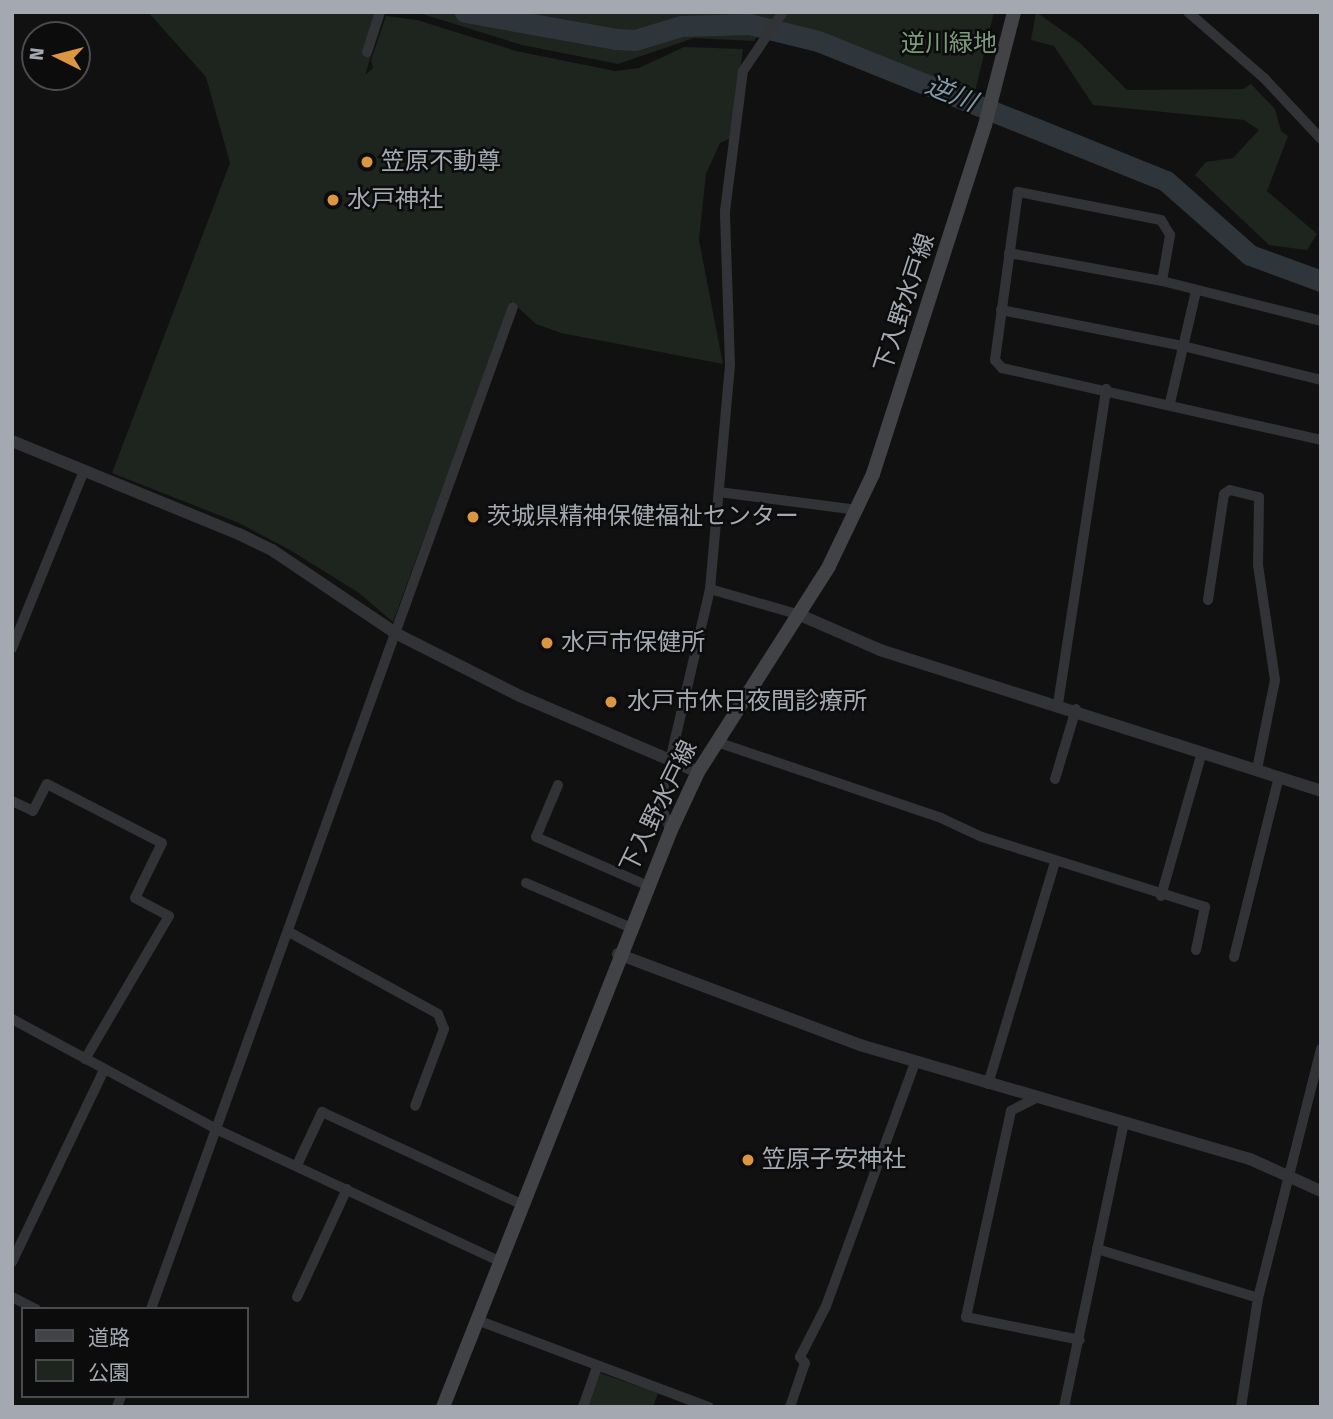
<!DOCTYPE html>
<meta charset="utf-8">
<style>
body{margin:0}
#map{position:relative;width:1333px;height:1419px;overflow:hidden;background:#111112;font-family:"Fira Sans","Noto Sans JP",sans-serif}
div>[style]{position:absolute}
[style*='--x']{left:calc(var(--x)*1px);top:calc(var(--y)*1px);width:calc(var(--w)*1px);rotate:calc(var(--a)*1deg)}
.green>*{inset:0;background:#1e241e}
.river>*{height:21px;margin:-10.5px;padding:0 10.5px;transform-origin:10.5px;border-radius:10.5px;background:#2e363b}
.minor>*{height:10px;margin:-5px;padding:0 5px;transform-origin:5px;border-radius:5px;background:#323336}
.tertiary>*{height:12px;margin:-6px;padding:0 6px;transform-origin:6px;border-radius:6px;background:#323336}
.secondary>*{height:14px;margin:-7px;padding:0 7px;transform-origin:7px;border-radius:7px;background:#414346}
.dots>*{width:19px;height:19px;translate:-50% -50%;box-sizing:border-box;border:4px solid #0c0c0d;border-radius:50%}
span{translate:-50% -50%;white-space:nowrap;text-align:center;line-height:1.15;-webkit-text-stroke:5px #0c0c0d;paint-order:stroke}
.park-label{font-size:24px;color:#7e9a7d}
.poi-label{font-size:24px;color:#a4a9b1}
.left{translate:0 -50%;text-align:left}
.street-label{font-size:24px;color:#a4a9b1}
.water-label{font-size:26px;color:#7e99a8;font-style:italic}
.frame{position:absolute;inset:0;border:14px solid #a4a9b1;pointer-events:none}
.legend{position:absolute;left:21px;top:1307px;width:228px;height:91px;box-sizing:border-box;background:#0c0c0d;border:2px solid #494b4f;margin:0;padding:9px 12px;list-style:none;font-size:21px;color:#a4a9b1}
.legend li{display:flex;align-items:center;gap:14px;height:35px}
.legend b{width:35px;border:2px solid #494b4f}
.north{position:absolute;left:21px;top:21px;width:70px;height:70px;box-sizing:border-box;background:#0c0c0d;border:2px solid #494b4f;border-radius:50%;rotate:276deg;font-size:19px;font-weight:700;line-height:28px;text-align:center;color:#a4a9b1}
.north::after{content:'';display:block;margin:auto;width:24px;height:32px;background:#da9641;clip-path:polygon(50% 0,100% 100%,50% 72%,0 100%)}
</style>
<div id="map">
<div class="green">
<i style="clip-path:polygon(148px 12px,385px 12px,365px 75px,373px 68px,371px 60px,386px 16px,417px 20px,516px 51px,615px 71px,639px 68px,684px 47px,743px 49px,731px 138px,720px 143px,706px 174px,699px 240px,723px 364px,561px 333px,536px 324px,511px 301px,393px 622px,359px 593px,290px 550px,239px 523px,112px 473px,230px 163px,206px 77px)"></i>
<i style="clip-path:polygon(416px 12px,994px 12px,975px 92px,770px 19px,754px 41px,694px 38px,618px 64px,522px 45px)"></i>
<i style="clip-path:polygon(1036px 12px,1080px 43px,1127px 90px,1243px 89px,1251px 84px,1275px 109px,1281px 131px,1288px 136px,1267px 191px,1317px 234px,1307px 250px,1269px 245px,1195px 175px,1206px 162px,1233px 158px,1259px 130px,1244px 120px,1093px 105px,1054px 46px,1031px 40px)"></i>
<i style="clip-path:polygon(600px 1373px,658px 1393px,653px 1407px,588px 1407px)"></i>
</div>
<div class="river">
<i style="--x:465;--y:12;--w:153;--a:10.1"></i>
<i style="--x:616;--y:39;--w:19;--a:3"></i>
<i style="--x:635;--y:40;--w:48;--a:-16.9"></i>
<i style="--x:681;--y:26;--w:68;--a:-1.7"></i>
<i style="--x:749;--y:24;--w:71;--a:13.8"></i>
<i style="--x:818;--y:41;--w:375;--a:21.9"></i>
<i style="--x:1166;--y:181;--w:112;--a:41.4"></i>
<i style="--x:1250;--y:255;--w:76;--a:20.1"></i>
</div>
<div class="minor">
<i style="--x:1188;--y:12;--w:101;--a:41"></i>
<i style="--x:1264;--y:78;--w:83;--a:46.9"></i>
<i style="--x:367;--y:52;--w:42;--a:-72"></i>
<i style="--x:1009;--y:253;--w:156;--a:10.4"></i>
<i style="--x:1162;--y:281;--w:164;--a:14.1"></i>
<i style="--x:1162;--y:281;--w:47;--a:-80.1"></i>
<i style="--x:1170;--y:235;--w:17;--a:-121"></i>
<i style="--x:1161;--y:220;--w:146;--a:-168.9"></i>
<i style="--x:1018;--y:192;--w:170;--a:97.8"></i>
<i style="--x:995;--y:360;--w:11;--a:49"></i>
<i style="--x:1002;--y:368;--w:327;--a:12.7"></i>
<i style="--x:1001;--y:310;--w:186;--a:11.2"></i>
<i style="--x:1183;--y:346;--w:142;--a:13.8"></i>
<i style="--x:1170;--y:403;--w:115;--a:-76.9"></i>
<i style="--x:719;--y:492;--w:140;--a:7.4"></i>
<i style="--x:710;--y:589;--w:94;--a:16.1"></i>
<i style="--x:1208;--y:600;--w:107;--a:-81.4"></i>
<i style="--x:1224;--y:494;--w:7;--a:-34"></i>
<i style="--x:1230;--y:490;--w:30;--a:14"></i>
<i style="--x:1259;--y:497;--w:68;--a:90.8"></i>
<i style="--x:1258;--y:565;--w:116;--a:81.6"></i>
<i style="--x:1275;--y:680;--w:91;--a:101.4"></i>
<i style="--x:12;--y:648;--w:189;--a:-67.9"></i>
<i style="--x:1058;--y:704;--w:319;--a:-81.3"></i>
<i style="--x:717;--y:742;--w:237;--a:18.7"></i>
<i style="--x:941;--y:818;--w:45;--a:24.9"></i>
<i style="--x:982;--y:837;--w:234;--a:17.4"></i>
<i style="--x:1205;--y:907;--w:44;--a:101.8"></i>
<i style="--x:670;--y:761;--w:177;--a:-76.9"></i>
<i style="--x:710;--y:589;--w:225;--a:-84.9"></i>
<i style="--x:730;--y:365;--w:154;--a:-91.9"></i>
<i style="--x:725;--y:211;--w:141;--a:-82.7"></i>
<i style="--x:743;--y:71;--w:71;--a:-55.9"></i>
<i style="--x:1055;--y:779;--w:73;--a:-73.3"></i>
<i style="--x:558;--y:785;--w:56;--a:112.9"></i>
<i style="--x:536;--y:837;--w:120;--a:23.6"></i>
<i style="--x:664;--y:787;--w:20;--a:99"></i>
<i style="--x:661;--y:807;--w:25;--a:67"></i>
<i style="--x:12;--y:801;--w:23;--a:25"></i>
<i style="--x:33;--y:811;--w:30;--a:-63"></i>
<i style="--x:47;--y:784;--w:129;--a:27.2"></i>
<i style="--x:162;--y:843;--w:61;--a:116.1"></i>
<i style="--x:135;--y:898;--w:38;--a:28"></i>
<i style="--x:169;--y:916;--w:166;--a:120.4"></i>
<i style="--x:526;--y:883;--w:112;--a:23.1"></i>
<i style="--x:1161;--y:896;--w:150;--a:-74.1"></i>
<i style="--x:289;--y:932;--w:170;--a:28.8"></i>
<i style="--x:438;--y:1014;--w:16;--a:68"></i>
<i style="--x:444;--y:1029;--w:82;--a:110.6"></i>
<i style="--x:1234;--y:957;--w:186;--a:-76"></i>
<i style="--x:12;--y:1019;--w:234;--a:28.3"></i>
<i style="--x:218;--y:1130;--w:310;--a:25"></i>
<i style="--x:988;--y:1084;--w:232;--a:-73.2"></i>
<i style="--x:1036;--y:1098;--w:28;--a:153"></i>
<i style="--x:1011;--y:1111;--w:211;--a:102.3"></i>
<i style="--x:966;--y:1317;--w:116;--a:11.4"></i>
<i style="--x:297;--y:1165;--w:59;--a:-64.7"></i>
<i style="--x:322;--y:1112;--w:219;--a:24.8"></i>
<i style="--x:1097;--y:1249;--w:168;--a:16.9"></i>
<i style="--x:12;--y:1262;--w:213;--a:-64.4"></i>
<i style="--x:12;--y:1297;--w:27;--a:27"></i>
<i style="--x:297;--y:1297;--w:119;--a:-65.2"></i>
<i style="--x:151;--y:1309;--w:1065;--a:-70.14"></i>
<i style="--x:477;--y:1320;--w:248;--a:20.6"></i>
<i style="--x:117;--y:1407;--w:12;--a:-70"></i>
<i style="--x:583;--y:1407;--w:42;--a:-70.7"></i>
<i style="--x:790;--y:1407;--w:46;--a:-71.2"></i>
<i style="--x:805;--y:1363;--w:8;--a:-130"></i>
<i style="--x:800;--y:1357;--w:57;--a:-63"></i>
<i style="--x:826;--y:1306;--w:259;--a:-69.9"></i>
<i style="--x:1064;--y:1407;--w:290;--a:-78.1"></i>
<i style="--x:1241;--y:1407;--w:110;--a:-81.1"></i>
<i style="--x:1258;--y:1298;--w:257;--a:-75.8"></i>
</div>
<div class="tertiary">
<i style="--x:12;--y:441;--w:245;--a:22.3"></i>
<i style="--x:239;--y:534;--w:37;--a:26"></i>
<i style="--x:272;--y:550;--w:151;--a:33.9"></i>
<i style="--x:397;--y:634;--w:138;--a:26.8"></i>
<i style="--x:520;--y:696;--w:194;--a:23.1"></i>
<i style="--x:800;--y:615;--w:87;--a:23.6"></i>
<i style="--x:880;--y:650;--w:463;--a:17.7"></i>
<i style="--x:618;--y:954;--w:259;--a:20.6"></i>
<i style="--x:860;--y:1045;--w:406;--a:16.3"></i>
<i style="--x:1250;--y:1159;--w:78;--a:24.3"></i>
</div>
<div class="secondary">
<i style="--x:443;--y:1407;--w:620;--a:-68.44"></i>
<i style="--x:671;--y:830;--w:64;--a:-65"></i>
<i style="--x:698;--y:772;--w:244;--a:-57.5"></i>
<i style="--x:829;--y:566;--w:102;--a:-64.4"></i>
<i style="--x:873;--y:474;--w:367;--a:-72.2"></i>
<i style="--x:985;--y:125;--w:117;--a:-75.6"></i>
</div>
<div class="dots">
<i style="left:367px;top:162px;background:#da9641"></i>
<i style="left:333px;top:200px;background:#da9641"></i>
<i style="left:473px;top:517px;background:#da9641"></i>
<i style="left:547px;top:643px;background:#da9641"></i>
<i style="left:611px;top:702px;background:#da9641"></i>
<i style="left:748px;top:1160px;background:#da9641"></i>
</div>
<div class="park-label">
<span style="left:949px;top:44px">逆川緑地</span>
</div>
<div class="poi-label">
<span class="left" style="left:381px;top:162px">笠原不動尊</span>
<span class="left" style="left:347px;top:200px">水戸神社</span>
<span class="left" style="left:487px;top:517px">茨城県精神保健福祉センター</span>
<span class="left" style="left:561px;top:643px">水戸市保健所</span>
<span class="left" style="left:627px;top:702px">水戸市休日夜間診療所</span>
<span class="left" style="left:762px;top:1160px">笠原子安神社</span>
</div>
<div class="street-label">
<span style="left:905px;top:303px;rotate:-72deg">下入野水戸線</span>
<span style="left:659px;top:807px;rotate:-64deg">下入野水戸線</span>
</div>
<div class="water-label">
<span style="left:951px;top:94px;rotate:22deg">逆川</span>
</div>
<div class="frame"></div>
<ul class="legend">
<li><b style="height:9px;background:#414346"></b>道路</li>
<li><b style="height:19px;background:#1e241e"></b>公園</li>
</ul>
<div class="north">N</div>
</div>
